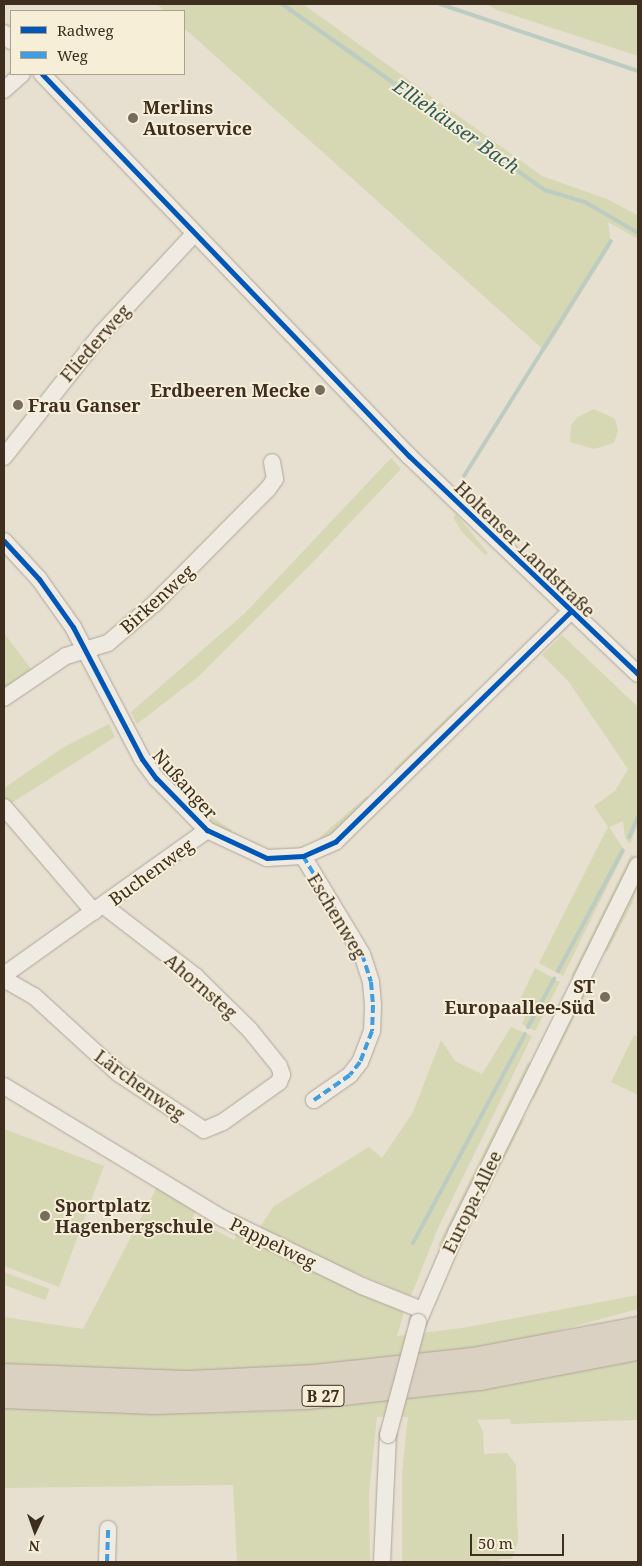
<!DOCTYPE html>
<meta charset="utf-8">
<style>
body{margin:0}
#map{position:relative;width:642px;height:1566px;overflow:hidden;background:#e7e0d1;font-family:"Noto Serif",serif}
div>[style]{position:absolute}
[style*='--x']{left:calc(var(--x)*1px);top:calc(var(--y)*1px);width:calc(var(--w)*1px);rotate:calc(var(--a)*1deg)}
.green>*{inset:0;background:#d6d7b3}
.stream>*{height:4px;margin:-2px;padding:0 2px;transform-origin:2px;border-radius:2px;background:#bcccc2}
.roads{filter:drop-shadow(0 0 1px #ada599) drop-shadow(0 0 1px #ada599)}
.minor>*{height:16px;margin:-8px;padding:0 8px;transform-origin:8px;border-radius:8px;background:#efebe3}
.highway>*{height:24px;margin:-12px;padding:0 12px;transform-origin:12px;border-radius:12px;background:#dad1c2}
.bridges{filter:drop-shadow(0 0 1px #ada599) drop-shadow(0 0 1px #ada599)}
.minor-bridge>*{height:16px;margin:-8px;padding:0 8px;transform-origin:8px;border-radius:8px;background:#efebe3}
.quiet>*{height:4px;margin-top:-2px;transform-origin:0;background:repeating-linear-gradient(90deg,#3f9de0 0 8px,transparent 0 12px)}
.cycleway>*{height:5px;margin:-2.5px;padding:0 2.5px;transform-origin:2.5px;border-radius:2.5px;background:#0057b8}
.dots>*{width:14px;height:14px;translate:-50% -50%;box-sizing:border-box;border:2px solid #f7eed8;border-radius:50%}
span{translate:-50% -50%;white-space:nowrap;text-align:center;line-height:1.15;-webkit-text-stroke:4px #f7eed8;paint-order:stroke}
.shield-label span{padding:1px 4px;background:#f7eed8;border:1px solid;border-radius:4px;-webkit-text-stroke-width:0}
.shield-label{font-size:16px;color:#3d2e20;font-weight:700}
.poi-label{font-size:18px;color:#3d2e20;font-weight:700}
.left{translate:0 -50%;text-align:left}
.right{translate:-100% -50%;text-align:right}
.street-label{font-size:18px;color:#3d2e20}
.water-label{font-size:19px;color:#2f5d5a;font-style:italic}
.frame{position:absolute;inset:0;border:5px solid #3d2e20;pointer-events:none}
.legend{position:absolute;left:10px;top:10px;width:175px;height:65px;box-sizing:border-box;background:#f7eed8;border:1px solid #ada18e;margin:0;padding:6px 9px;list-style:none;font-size:15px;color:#3d2e20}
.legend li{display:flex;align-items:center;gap:10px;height:25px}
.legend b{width:25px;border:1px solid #ada18e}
.north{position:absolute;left:10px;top:1506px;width:50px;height:50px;-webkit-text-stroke:4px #f7eed8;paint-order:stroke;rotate:183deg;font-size:14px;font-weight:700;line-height:20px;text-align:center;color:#3d2e20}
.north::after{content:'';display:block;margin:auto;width:18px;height:22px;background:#3d2e20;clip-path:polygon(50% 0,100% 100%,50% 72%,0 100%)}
.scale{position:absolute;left:470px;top:1534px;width:94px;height:22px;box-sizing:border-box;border:2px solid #3d2e20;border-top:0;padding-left:6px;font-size:15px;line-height:18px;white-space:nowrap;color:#3d2e20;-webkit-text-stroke:4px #f7eed8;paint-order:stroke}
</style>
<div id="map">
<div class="green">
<i style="clip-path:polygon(157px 4px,303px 4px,542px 176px,607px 199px,637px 215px,638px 239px,608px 222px,611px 245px,545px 351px,184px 28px,184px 11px,165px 11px)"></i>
<i style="clip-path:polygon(487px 4px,638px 4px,638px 56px,497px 10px)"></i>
<i style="clip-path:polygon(594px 409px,615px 419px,618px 431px,614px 443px,594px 449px,570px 442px,571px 425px,578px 417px)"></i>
<i style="clip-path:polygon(391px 458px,401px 469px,313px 562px,199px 676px,137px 724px,131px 712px,245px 613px)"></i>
<i style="clip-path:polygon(456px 514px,488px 553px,485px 555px,462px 532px,453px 517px)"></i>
<i style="clip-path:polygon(4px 633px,32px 670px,4px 689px)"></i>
<i style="clip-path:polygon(562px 635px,638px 707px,638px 824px,630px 844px,625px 838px,623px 821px,609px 827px,625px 851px,563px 976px,539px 963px,608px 827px,594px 806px,615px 791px,628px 769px,568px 681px,542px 655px)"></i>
<i style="clip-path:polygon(461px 704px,465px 708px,400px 771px,393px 770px)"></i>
<i style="clip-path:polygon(109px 724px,115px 737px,4px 808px,4px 788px,64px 747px)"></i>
<i style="clip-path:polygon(167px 775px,208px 815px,232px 830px,230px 834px,203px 816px,163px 779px)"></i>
<i style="clip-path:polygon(367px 796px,369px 798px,344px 827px,323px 841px,320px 837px)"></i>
<i style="clip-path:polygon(631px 855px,634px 856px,574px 978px,571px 976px)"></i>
<i style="clip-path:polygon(638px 884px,632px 904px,607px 952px,605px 950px)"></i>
<i style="clip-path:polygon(535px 968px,560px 982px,535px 1031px,522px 1024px,525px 1017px,514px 1012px)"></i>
<i style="clip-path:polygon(585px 991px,587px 992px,533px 1101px,533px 1096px)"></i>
<i style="clip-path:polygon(511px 1027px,532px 1036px,438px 1228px,411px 1296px,332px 1263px,260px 1227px,274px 1206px,369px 1147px,382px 1158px,413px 1112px,441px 1040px,455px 1061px,482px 1074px)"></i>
<i style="clip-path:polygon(634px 1035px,638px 1037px,638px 1095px,611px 1082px)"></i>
<i style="clip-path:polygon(528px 1062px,531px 1063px,440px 1246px,438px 1245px)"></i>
<i style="clip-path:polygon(525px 1118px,485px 1197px,473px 1217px,519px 1122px)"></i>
<i style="clip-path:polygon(4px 1129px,104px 1166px,59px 1287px,4px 1266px)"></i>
<i style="clip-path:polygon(157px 1187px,197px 1208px,192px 1218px,234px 1240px,239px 1230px,405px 1309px,397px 1336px,462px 1328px,638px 1295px,638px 1309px,502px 1346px,427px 1358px,178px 1374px,4px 1367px,4px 1317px,83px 1329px)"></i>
<i style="clip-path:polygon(4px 1272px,50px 1289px,45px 1300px,4px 1285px)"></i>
<i style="clip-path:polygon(638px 1357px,638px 1420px,511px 1424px,510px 1419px,477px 1420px,483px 1431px,484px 1454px,507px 1453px,516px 1465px,518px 1542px,512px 1559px,500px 1559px,500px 1562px,402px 1562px,402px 1473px,408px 1417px,377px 1417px,369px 1493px,370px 1562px,237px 1562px,233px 1485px,4px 1488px,4px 1404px,60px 1409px,201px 1413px,282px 1411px,380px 1401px)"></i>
</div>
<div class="stream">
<i style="--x:282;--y:4;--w:322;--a:35.3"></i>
<i style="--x:545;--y:190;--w:42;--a:16.7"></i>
<i style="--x:585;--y:202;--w:61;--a:30.3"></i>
<i style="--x:440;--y:4;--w:209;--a:18.7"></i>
<i style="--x:464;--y:476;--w:277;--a:-58"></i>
<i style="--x:629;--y:837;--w:22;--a:-66"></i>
<i style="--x:558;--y:971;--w:137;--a:-61.8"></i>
<i style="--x:528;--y:1027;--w:55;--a:-61.6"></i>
<i style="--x:413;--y:1243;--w:237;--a:-61.8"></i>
</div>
<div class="roads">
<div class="minor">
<i style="--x:4;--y:33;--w:11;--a:49"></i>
<i style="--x:42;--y:74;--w:530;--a:46.15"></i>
<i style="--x:409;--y:456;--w:316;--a:43.6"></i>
<i style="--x:4;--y:90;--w:24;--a:-42"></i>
<i style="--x:4;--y:457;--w:158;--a:-51.7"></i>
<i style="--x:102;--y:333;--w:135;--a:-47.1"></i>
<i style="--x:4;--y:541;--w:52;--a:47.4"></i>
<i style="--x:39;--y:579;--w:59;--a:54.7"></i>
<i style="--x:73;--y:627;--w:149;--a:62.4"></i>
<i style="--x:142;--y:759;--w:24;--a:54"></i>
<i style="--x:156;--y:778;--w:73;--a:45.6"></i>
<i style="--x:207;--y:830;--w:66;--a:25"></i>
<i style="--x:267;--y:858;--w:36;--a:-3"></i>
<i style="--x:303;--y:856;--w:36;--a:-24"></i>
<i style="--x:336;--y:841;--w:327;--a:-44.4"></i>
<i style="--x:4;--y:698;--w:75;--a:-34.1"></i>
<i style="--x:66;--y:656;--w:44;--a:-17.2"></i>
<i style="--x:108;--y:643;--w:60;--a:-40.3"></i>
<i style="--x:154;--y:604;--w:162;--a:-45.3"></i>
<i style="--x:268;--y:489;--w:12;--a:-55"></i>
<i style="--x:275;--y:479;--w:17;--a:-100"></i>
<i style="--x:4;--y:807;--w:138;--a:49.4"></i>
<i style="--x:303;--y:856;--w:114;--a:59"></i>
<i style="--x:362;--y:954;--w:29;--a:72"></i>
<i style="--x:371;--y:982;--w:23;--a:85"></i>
<i style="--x:373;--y:1005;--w:26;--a:92"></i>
<i style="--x:372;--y:1031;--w:33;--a:111"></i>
<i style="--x:360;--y:1062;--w:16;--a:128"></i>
<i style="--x:350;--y:1075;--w:44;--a:145.2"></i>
<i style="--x:4;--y:975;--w:249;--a:-35.5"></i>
<i style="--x:4;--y:979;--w:34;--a:30"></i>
<i style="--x:34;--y:996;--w:114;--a:42.5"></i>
<i style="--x:118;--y:1073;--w:103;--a:33.5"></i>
<i style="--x:204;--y:1130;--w:21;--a:-23"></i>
<i style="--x:223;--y:1122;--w:69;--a:-35.5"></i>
<i style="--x:279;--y:1082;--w:8;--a:-67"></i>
<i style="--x:282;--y:1075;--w:9;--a:-108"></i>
<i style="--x:279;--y:1066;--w:46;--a:-128.9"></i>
<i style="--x:250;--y:1030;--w:77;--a:-135.5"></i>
<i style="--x:195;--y:976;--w:115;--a:-142.4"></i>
<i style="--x:4;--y:1086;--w:255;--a:31.2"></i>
<i style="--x:222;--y:1218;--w:156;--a:25.9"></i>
<i style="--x:362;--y:1286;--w:65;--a:21.8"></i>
<i style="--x:418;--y:1322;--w:99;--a:-66.8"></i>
<i style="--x:457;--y:1231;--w:408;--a:-63.7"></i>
<i style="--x:107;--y:1562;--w:33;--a:-88"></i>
<i style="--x:382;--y:1562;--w:127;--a:-87.3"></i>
</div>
<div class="highway">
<i style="--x:4;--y:1376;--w:186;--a:2.2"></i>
<i style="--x:190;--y:1383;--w:124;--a:-2.8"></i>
<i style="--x:314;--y:1377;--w:160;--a:-6.1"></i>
<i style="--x:473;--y:1360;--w:168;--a:-10.6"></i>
<i style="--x:4;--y:1396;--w:150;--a:2.3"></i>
<i style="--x:154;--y:1402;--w:153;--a:-1.9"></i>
<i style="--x:307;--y:1397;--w:174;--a:-6.3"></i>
<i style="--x:480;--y:1378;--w:161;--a:-10.8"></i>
</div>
</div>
<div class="bridges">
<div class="minor-bridge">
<i style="--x:388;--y:1435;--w:117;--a:-75.1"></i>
</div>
</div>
<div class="quiet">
<i style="--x:303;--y:856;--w:114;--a:59"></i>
<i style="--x:362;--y:954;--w:29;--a:72"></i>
<i style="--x:371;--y:982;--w:23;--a:85"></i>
<i style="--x:373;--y:1005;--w:26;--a:92"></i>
<i style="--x:372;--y:1031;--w:33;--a:111"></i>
<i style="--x:360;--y:1062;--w:16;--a:128"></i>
<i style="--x:350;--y:1075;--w:44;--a:145.2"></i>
<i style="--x:107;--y:1562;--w:33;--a:-88"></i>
</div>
<div class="cycleway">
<i style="--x:42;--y:74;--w:530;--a:46.15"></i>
<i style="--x:409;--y:456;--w:316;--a:43.6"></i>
<i style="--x:4;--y:541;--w:52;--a:47.4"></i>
<i style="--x:39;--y:579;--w:59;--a:54.7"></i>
<i style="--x:73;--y:627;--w:149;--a:62.4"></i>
<i style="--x:142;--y:759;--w:24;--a:54"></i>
<i style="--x:156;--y:778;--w:73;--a:45.6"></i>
<i style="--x:207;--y:830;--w:66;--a:25"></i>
<i style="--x:267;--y:858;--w:36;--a:-3"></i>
<i style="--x:303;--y:856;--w:36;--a:-24"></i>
<i style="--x:336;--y:841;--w:327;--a:-44.4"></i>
</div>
<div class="dots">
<i style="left:133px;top:118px;background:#786c5e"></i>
<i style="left:320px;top:390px;background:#786c5e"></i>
<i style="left:18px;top:405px;background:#786c5e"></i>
<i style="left:605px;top:997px;background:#786c5e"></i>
<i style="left:45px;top:1216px;background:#786c5e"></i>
</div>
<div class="shield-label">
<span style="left:323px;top:1396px">B 27</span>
</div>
<div class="poi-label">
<span class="left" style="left:143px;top:118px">Merlins<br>Autoservice</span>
<span class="right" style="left:310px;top:390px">Erdbeeren Mecke</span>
<span class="left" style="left:28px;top:405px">Frau Ganser</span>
<span class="right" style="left:595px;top:997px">ST<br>Europaallee-Süd</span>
<span class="left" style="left:55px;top:1216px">Sportplatz<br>Hagenbergschule</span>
</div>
<div class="street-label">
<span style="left:95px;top:343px;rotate:-49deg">Fliederweg</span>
<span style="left:525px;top:549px;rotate:44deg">Holtenser Landstraße</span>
<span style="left:157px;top:599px;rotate:-42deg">Birkenweg</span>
<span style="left:185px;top:784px;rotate:48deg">Nußanger</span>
<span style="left:151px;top:872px;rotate:-36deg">Buchenweg</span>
<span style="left:337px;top:916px;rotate:59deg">Eschenweg</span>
<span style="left:201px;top:986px;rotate:41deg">Ahornsteg</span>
<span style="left:140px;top:1085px;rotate:36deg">Lärchenweg</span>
<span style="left:472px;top:1202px;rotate:-64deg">Europa-Allee</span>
<span style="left:273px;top:1243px;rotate:26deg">Pappelweg</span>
</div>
<div class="water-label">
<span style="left:456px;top:127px;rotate:35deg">Elliehäuser Bach</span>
</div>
<div class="frame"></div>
<ul class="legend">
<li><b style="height:6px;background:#0057b8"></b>Radweg</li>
<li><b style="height:6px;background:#3f9de0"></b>Weg</li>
</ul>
<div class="north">N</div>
<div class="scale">50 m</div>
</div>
